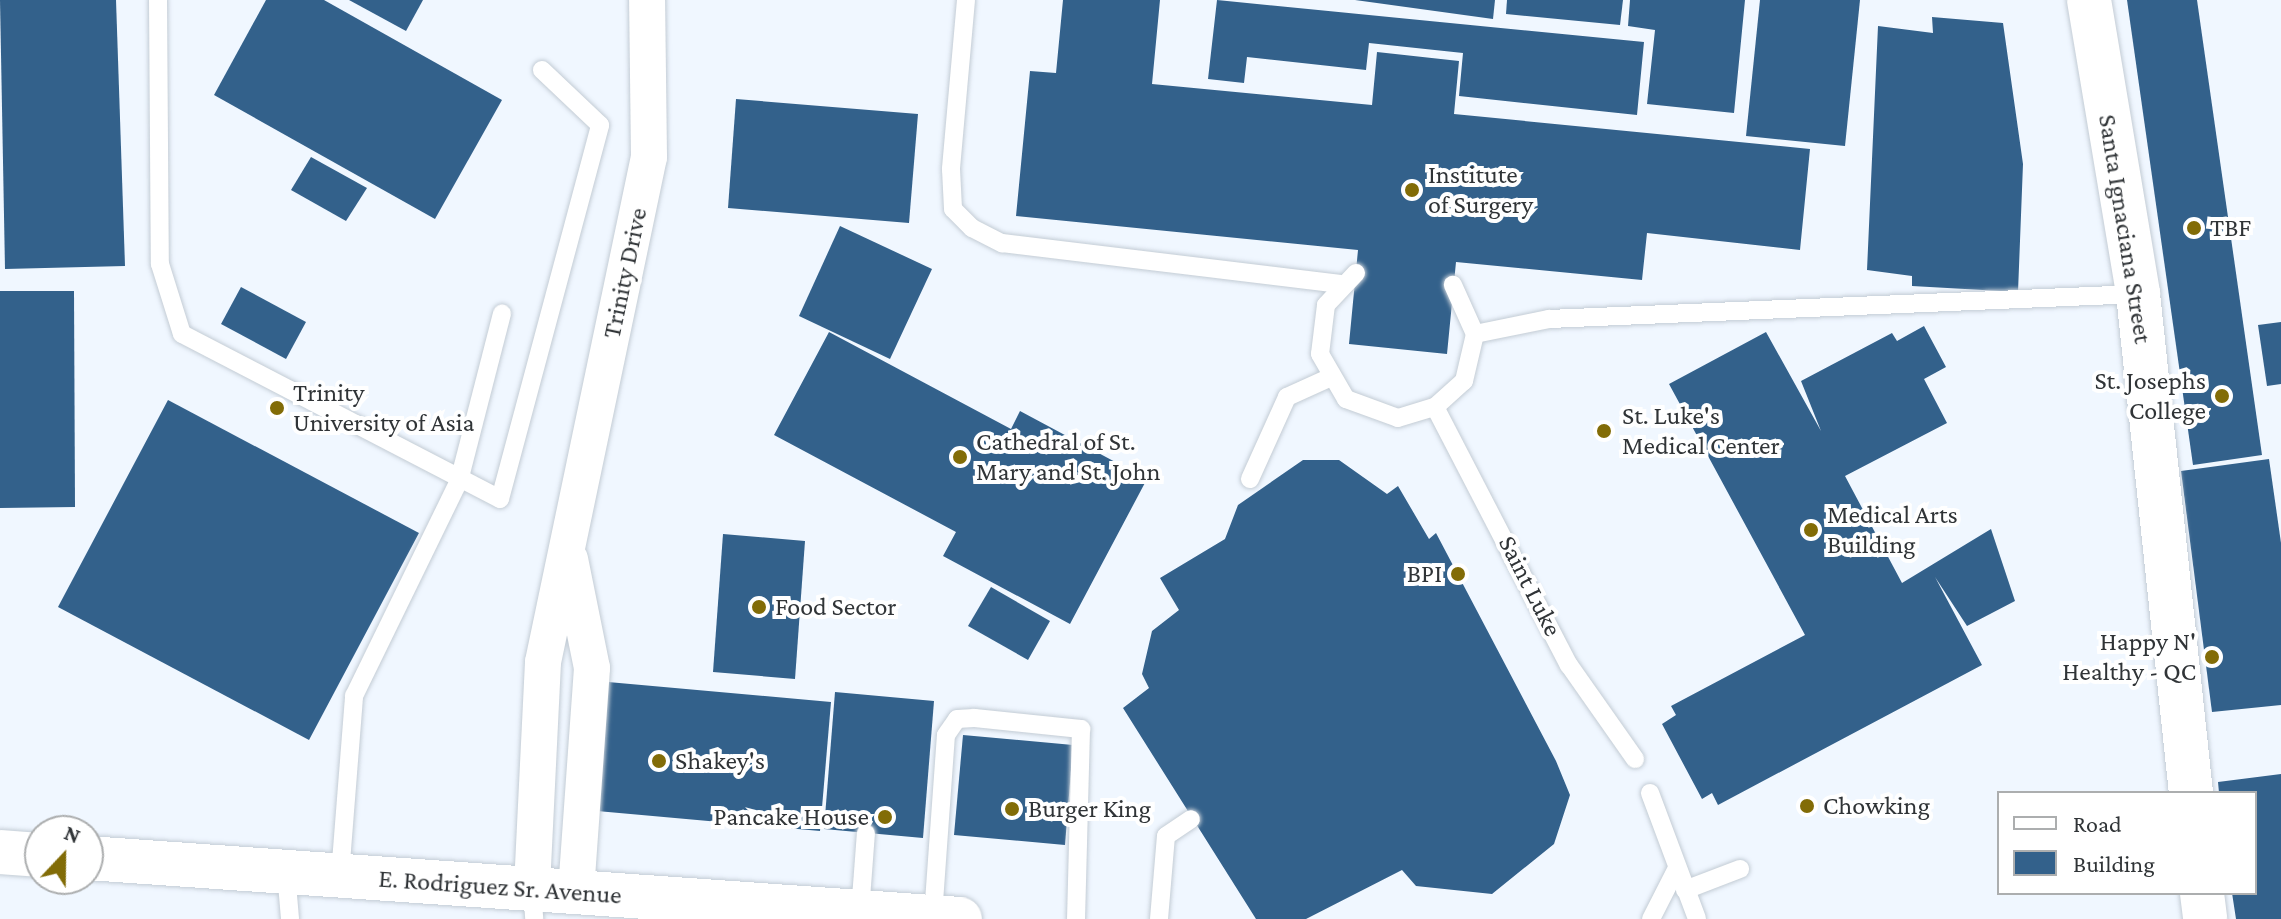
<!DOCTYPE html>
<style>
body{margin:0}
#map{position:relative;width:2281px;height:919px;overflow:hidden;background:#f0f7ff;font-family:"Crimson Pro",serif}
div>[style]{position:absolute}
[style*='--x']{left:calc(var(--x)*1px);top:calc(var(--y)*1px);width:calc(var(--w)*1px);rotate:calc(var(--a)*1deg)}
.building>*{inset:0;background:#33618b}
.roads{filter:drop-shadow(0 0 2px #c3ccd5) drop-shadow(0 0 2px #c3ccd5)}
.lane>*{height:18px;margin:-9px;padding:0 9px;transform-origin:9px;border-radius:9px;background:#fff}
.street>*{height:36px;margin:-18px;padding:0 18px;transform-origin:18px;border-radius:18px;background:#fff}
.secondary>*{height:44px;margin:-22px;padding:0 22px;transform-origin:22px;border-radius:22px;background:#fff}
.dots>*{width:22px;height:22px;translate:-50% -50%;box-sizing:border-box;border:4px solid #fff;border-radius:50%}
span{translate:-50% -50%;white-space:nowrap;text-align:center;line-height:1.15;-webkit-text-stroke:8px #fff;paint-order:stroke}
.poi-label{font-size:26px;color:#303437}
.left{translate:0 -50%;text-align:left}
.right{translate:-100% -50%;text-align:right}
.street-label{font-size:26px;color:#303437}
.legend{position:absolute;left:1997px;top:791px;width:260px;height:104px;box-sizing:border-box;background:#fff;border:2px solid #acaeaf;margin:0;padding:10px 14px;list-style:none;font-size:24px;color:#303437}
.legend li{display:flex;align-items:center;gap:16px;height:40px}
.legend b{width:40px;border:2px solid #acaeaf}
.north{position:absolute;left:24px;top:815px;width:80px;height:80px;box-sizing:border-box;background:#fff;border:2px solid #acaeaf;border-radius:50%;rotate:22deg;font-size:22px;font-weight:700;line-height:32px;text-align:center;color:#303437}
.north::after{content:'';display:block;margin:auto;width:28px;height:36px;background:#826c07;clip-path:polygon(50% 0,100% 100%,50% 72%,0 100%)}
</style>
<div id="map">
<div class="building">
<i style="clip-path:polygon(0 0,116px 0,125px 266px,5px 269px)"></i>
<i style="clip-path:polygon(266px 0,324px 0,502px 100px,435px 219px,214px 95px)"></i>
<i style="clip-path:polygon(349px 0,423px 0,406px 31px)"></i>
<i style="clip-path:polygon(1063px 0,1160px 0,1152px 84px,1372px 105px,1377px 52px,1459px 61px,1454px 114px,1810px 149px,1800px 250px,1647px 233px,1642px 280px,1456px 262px,1447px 354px,1349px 344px,1358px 250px,1016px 216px,1030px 71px,1056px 73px)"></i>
<i style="clip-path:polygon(1217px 0,1644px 42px,1637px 115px,1459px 96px,1463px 53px,1369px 43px,1366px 70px,1247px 57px,1244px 83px,1208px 79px)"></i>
<i style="clip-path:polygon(1355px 0,1495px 0,1493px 19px)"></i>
<i style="clip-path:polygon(1507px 0,1623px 0,1620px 25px,1506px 14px)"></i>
<i style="clip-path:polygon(1630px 0,1745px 0,1734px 113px,1647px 104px,1655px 30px,1628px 26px)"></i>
<i style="clip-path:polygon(1760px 0,1860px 0,1845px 146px,1746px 136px)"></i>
<i style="clip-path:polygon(2127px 0,2197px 0,2262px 455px,2193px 465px)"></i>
<i style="clip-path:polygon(1932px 17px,2003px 23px,2023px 164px,2018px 292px,1912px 286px,1912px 276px,1867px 270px,1878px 26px,1933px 33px)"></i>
<i style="clip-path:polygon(736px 99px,918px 114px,909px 223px,728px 208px)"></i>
<i style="clip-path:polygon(311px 157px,367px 188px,346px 221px,291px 190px)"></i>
<i style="clip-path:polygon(840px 226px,932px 269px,890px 359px,799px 316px)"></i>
<i style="clip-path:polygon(241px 287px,306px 322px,286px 359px,221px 324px)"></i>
<i style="clip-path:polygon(0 291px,74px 291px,75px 507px,0 508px)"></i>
<i style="clip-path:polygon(2281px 322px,2281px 384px,2267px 386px,2258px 325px)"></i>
<i style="clip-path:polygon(1924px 326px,1946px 367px,1924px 379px,1947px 423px,1845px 476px,1902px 583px,1991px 529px,2015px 601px,1967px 626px,1935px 577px,1982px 665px,1718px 805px,1712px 793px,1702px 799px,1662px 724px,1676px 715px,1671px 706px,1805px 635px,1669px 384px,1766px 332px,1821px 431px,1801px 381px,1892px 333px,1897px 341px)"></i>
<i style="clip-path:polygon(829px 332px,1011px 429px,1020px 411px,1147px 479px,1070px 624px,943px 556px,956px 532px,774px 435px)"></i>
<i style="clip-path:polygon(168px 400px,419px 533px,309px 740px,58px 607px)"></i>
<i style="clip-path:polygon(2269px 459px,2281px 543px,2281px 705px,2212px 712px,2181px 471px)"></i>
<i style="clip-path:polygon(1303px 460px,1339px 460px,1387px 494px,1398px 486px,1429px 539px,1436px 533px,1556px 761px,1570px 795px,1554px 844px,1492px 894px,1416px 886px,1402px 870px,1306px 919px,1256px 919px,1123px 708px,1149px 688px,1142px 674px,1152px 631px,1179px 610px,1160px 578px,1225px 539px,1238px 505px)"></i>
<i style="clip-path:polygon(723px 534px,805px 541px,795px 679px,713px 672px)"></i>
<i style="clip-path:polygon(991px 587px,1050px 621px,1028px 660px,968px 626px)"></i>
<i style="clip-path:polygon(608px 682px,831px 702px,820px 831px,597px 811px)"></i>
<i style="clip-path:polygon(835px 692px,934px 701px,923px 838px,824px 829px)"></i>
<i style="clip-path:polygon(963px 735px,1073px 745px,1065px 845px,954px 835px)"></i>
<i style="clip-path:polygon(2281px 774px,2281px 919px,2236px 919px,2232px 893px,2255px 893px,2255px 793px,2219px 793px,2218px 782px)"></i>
</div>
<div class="roads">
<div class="lane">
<i style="--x:158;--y:0;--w:264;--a:89.6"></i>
<i style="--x:160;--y:264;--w:73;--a:72.6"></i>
<i style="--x:182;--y:334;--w:358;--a:27.4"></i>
<i style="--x:500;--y:499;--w:387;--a:-75"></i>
<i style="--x:600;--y:125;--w:80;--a:-136.5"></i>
<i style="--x:966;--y:0;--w:170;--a:95.1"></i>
<i style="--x:951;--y:169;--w:40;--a:87.1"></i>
<i style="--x:953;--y:209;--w:27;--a:45"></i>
<i style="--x:972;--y:228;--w:34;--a:27"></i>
<i style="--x:1002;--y:243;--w:341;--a:6.9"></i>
<i style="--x:1356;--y:273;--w:44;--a:133.2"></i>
<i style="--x:1326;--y:305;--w:49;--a:97"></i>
<i style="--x:1320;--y:354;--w:52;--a:60"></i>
<i style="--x:1346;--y:399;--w:55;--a:20.1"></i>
<i style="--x:1398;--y:418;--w:39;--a:-17"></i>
<i style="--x:1435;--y:407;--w:39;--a:-42"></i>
<i style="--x:1464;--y:381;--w:48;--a:-76.8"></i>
<i style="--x:1475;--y:334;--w:54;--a:-114.2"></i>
<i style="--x:1475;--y:334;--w:76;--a:-11.5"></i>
<i style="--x:1549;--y:319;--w:590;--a:-2.43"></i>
<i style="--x:1435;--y:407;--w:291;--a:62.6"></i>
<i style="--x:1569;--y:665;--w:115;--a:54.9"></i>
<i style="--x:1250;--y:479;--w:90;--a:-65.7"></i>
<i style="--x:1287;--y:397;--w:46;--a:-24.3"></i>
<i style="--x:1650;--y:793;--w:134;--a:69.5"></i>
<i style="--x:286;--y:872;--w:47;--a:85.1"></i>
<i style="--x:340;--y:875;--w:180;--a:-85.5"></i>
<i style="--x:354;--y:696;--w:239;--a:-64"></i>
<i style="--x:459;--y:481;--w:173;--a:-75.6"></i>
<i style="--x:532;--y:887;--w:32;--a:86"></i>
<i style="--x:1685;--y:890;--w:59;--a:-20.9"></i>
<i style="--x:860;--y:912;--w:79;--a:-85.7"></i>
<i style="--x:933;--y:916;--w:181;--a:-85.9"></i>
<i style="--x:946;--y:735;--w:19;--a:-55"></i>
<i style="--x:957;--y:719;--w:17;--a:-3"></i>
<i style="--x:974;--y:718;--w:108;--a:5.9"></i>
<i style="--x:1081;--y:729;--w:190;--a:91.5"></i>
<i style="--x:1159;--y:919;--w:83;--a:-85.2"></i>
<i style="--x:1166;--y:836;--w:30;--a:-34"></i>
<i style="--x:1651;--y:919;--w:55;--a:-63"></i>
</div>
<div class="street">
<i style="--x:570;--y:559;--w:111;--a:78.6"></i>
<i style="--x:592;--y:668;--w:225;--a:94.1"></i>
<i style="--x:532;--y:887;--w:225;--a:-87.2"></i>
<i style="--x:543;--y:662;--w:516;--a:-78.15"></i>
<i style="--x:649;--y:157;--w:157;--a:-90.7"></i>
</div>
<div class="secondary">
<i style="--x:2089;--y:0;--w:298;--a:80.5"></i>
<i style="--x:2138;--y:294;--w:502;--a:83.94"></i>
<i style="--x:0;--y:852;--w:40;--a:4.3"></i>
<i style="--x:88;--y:858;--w:874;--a:4"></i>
<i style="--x:2202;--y:893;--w:26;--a:83"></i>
</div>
</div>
<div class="dots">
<i style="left:1412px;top:190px;background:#826c07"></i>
<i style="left:2194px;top:228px;background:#826c07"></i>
<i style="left:2222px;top:396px;background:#826c07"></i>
<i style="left:277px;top:408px;background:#826c07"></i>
<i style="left:1604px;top:431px;background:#826c07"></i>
<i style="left:960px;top:457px;background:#826c07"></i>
<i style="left:1811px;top:530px;background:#826c07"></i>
<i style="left:1458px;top:574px;background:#826c07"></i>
<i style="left:759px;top:607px;background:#826c07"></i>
<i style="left:2212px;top:657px;background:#826c07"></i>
<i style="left:659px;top:761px;background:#826c07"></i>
<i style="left:1807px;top:806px;background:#826c07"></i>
<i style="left:1012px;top:809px;background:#826c07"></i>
<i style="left:885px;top:817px;background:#826c07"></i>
</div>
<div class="poi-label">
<span class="left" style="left:1428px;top:190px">Institute<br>of Surgery</span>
<span class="left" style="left:2210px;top:228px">TBF</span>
<span class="right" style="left:2206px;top:396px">St. Josephs<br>College</span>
<span class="left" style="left:293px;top:408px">Trinity<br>University of Asia</span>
<span class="left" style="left:1622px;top:431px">St. Luke's<br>Medical Center</span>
<span class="left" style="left:976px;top:457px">Cathedral of St.<br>Mary and St. John</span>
<span class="left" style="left:1827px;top:530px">Medical Arts<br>Building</span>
<span class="right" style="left:1442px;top:574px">BPI</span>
<span class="left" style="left:775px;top:607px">Food Sector</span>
<span class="right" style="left:2196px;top:657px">Happy N'<br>Healthy - QC</span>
<span class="left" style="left:675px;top:761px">Shakey's</span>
<span class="left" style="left:1823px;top:806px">Chowking</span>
<span class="left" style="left:1028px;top:809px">Burger King</span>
<span class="right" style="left:869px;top:817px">Pancake House</span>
</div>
<div class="street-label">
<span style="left:2125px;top:229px;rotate:81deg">Santa Ignaciana Street</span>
<span style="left:625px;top:273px;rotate:-78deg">Trinity Drive</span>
<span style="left:1530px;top:586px;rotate:63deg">Saint Luke</span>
<span style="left:500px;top:887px;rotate:4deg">E. Rodriguez Sr. Avenue</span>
</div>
<ul class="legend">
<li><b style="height:10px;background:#fff"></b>Road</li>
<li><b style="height:22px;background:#33618b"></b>Building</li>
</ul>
<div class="north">N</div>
</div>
